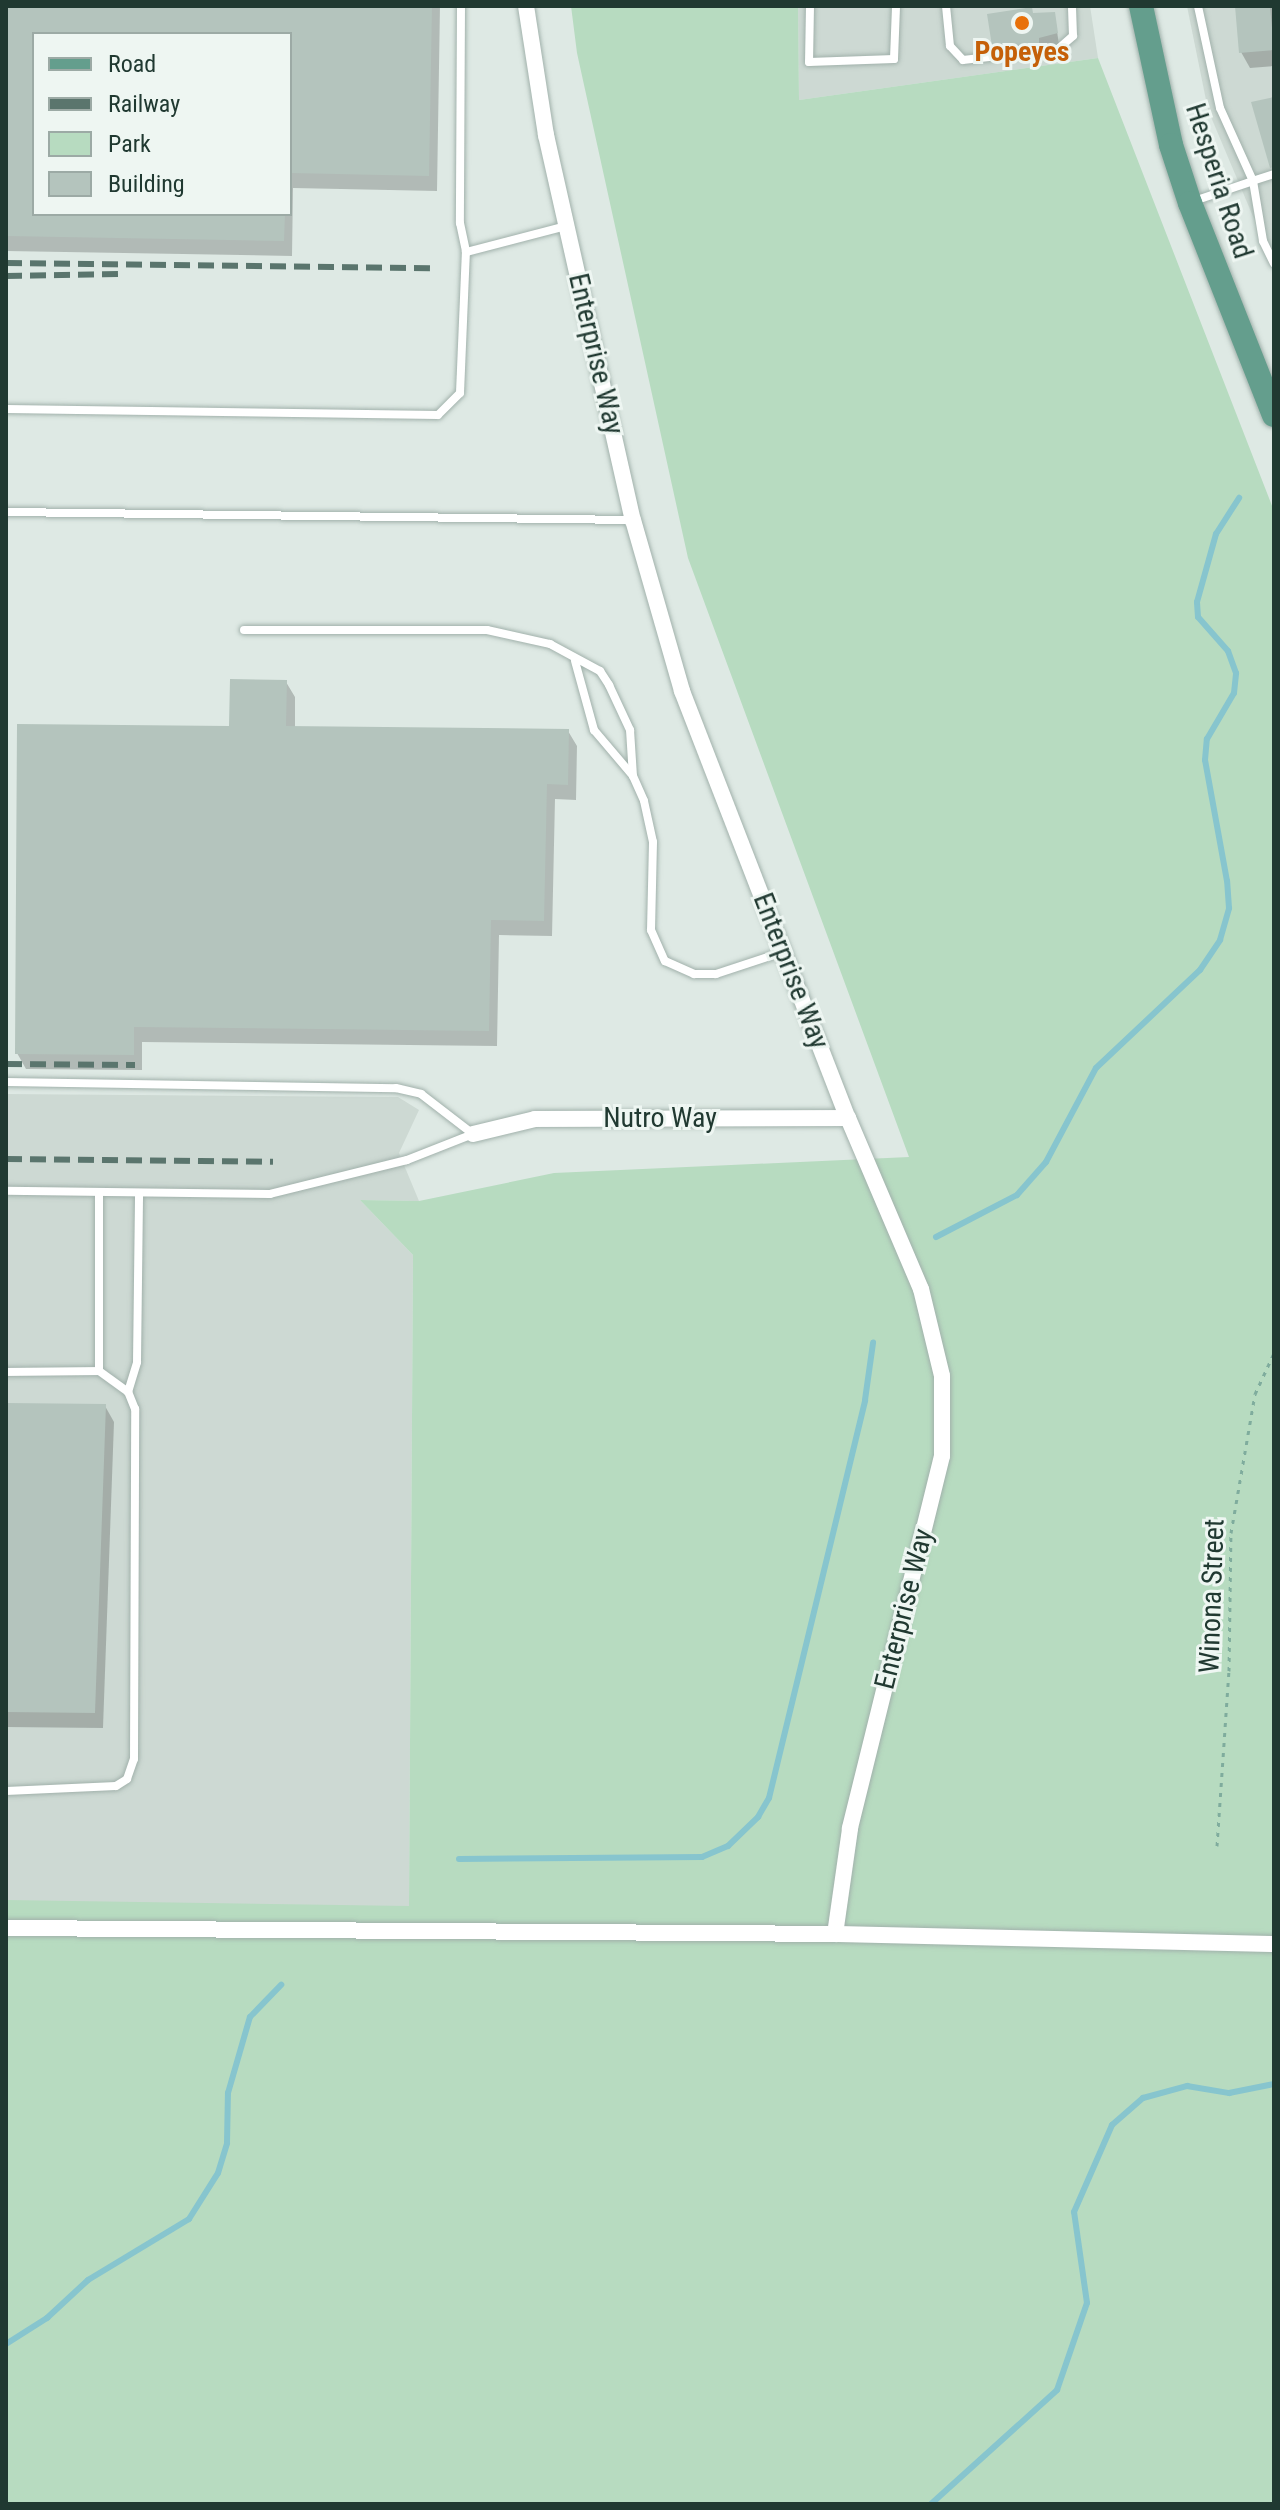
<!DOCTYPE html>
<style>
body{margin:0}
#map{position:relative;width:1280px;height:2510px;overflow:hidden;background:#dee9e4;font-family:"Roboto Condensed",sans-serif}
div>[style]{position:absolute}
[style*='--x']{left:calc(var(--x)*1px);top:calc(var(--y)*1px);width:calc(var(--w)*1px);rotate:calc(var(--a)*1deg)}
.built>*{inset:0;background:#cdd9d3}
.green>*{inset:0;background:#b7dbc0}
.shadow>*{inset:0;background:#0003}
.stream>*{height:6px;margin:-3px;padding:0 3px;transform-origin:3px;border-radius:3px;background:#87c5ce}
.building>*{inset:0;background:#b4c4bd}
.path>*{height:3px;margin-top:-1.5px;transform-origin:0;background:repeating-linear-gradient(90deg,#7fac9d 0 4px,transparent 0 10px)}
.roads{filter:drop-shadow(0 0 2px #a1b1ab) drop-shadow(0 0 2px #a1b1ab)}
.service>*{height:8px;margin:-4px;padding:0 4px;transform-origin:4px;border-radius:4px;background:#fff}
.minor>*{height:16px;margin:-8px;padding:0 8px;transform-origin:8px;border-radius:8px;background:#fff}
.primary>*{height:24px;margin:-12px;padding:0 12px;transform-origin:12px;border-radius:12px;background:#649e8d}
.rail>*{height:6px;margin-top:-3px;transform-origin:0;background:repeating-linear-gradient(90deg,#5a756d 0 16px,transparent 0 24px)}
.dots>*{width:22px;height:22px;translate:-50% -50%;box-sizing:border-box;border:4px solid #eef6f2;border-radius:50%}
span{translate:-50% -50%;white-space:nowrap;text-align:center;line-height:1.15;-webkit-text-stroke:6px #eef6f2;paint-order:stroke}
.food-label{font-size:28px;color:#c56008;font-weight:700}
.street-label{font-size:28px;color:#203931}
.frame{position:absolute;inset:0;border:8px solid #203931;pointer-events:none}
.legend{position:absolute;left:32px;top:32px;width:260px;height:184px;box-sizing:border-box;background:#eef6f2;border:2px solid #9caaa5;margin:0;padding:10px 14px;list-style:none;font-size:24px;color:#203931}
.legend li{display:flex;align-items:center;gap:16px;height:40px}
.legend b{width:40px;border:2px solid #9caaa5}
</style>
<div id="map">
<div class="built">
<i style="clip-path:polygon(798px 6px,1090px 6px,1098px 58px,799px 100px)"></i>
<i style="clip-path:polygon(1187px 6px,1274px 6px,1274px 266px,1208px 110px)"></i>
<i style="clip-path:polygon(6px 1094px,398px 1097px,419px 1110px,399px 1153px,419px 1201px,360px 1200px,413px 1255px,409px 1907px,6px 1903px)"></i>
</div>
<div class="green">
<i style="clip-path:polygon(571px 6px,798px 6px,799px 100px,1098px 58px,1274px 511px,1274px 2504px,6px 2504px,6px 1900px,409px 1906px,413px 1255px,360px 1200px,419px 1201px,554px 1173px,909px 1157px,688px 558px,577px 53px)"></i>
</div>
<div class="shadow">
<i style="clip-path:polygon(evenodd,6px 6px,440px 6px,437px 191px,293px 188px,292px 256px,6px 251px,6px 6px,34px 34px,290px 34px,290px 214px,34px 214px,34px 34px)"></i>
<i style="clip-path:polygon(1223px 6px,1274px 6px,1274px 66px,1250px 68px,1241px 52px,1237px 8px)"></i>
<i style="clip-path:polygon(1034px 15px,1056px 24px,1059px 45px,1044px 49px,1044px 55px,1000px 57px,994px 46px)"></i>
<i style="clip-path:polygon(286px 682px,295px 697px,295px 728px,568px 731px,577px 746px,576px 800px,555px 799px,552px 936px,499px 935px,497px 1046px,142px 1042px,142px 1070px,26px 1069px,17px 1053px,231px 728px)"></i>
<i style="clip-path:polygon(6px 1405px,105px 1406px,114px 1422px,103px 1728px,6px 1727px)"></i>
</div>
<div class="stream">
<i style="--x:936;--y:1237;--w:91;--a:-27.4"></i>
<i style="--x:1017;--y:1195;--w:44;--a:-48.7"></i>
<i style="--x:1046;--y:1162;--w:106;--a:-62"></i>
<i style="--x:1096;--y:1068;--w:143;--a:-43.3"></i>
<i style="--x:1200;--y:970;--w:36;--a:-56"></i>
<i style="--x:1220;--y:940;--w:33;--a:-74"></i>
<i style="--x:1229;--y:908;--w:27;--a:-94"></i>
<i style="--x:1227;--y:881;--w:123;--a:-100.3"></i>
<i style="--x:1205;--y:760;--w:21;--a:-85"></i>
<i style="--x:1207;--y:739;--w:53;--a:-59.6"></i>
<i style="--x:1234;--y:693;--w:20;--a:-84"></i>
<i style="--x:1236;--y:673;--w:23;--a:-110"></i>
<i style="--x:1228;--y:651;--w:45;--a:-131.4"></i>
<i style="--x:1198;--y:617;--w:15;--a:-94"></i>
<i style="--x:1197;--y:602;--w:71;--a:-74.4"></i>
<i style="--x:1216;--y:534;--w:43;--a:-57.4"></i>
<i style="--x:459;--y:1859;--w:243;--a:-0.5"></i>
<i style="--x:702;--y:1857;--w:28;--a:-23"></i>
<i style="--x:728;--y:1846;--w:42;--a:-44"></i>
<i style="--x:758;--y:1817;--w:22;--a:-60"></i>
<i style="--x:769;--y:1798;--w:409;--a:-76.4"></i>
<i style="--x:865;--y:1400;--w:58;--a:-82"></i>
<i style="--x:6;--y:2344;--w:49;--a:-32.4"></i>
<i style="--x:47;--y:2318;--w:56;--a:-42.8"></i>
<i style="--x:88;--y:2280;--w:118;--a:-31.1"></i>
<i style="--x:189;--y:2219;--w:54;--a:-57.8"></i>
<i style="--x:218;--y:2173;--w:31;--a:-73"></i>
<i style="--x:227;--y:2143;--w:50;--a:-88.9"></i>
<i style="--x:228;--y:2093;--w:79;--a:-73.9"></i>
<i style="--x:250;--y:2017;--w:45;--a:-45.9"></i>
<i style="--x:931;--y:2504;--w:170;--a:-42.1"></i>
<i style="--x:1057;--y:2390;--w:92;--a:-71"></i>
<i style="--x:1087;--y:2303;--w:92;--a:-98.1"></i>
<i style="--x:1074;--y:2212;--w:95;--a:-66.4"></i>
<i style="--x:1112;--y:2125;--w:41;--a:-41.1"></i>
<i style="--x:1143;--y:2098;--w:46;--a:-15.3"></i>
<i style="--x:1187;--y:2086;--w:43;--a:9.5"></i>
<i style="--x:1229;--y:2093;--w:46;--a:-11.3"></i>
</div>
<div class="building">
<i style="clip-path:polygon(6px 6px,432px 6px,429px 176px,290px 173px,290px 34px,34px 34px,34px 214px,285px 214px,284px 241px,6px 236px)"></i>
<i style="clip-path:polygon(1235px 6px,1270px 6px,1274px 50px,1239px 53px)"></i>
<i style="clip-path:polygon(1032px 7px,1033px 13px,1055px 12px,1058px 33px,1039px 38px,1039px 44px,992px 46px,987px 14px)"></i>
<i style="clip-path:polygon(1274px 97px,1274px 167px,1270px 168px,1251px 102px)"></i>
<i style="clip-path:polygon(230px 679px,287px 680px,286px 726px,569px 729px,568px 785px,547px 784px,544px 921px,491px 920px,489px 1031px,134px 1027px,134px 1055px,15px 1054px,17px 724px,229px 726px)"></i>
<i style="clip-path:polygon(6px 1403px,106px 1404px,95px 1713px,6px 1712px)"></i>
</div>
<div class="path">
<i style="--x:1217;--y:1846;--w:175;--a:-86.1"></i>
<i style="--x:1229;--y:1671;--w:138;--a:-89.2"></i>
<i style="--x:1231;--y:1533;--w:141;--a:-80.2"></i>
<i style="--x:1255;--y:1394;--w:45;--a:-65.1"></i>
</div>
<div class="roads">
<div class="service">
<i style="--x:461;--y:6;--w:217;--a:90.3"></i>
<i style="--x:460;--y:223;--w:30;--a:78"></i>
<i style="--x:466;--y:252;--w:103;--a:-14.6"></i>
<i style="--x:810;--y:6;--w:56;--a:91"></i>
<i style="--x:809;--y:62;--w:85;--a:-2"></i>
<i style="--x:894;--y:59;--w:53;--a:-87.8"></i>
<i style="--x:946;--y:6;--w:40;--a:84.3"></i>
<i style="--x:950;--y:46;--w:19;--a:47"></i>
<i style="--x:963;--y:60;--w:96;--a:-6.6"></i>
<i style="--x:1058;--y:49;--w:20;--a:-41"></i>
<i style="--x:1073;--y:36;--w:30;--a:-92"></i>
<i style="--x:1274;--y:174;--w:22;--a:162"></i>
<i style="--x:1253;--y:181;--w:61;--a:80.5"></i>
<i style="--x:1263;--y:241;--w:25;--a:64"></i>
<i style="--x:1194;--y:201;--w:62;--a:-18.7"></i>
<i style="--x:1253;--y:181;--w:80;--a:-114.3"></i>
<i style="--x:1220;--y:108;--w:104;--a:-102.2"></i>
<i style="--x:6;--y:409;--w:432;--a:0.8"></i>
<i style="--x:438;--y:415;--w:31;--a:-45"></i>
<i style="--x:460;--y:393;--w:141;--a:-87.6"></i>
<i style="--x:6;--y:512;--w:627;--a:0.73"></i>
<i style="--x:244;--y:630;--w:243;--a:0"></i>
<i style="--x:487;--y:630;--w:65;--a:12.5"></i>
<i style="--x:550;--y:644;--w:57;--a:28.4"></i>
<i style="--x:600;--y:671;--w:17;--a:57"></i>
<i style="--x:609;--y:685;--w:50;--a:65"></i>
<i style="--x:630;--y:730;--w:46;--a:86.3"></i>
<i style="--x:575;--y:661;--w:72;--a:74.6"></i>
<i style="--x:594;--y:730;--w:60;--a:49.7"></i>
<i style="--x:633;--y:776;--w:27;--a:66"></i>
<i style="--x:644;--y:801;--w:42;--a:77.6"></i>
<i style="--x:653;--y:842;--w:88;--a:91.3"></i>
<i style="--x:651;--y:930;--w:34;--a:66"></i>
<i style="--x:665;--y:961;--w:32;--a:24"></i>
<i style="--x:694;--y:974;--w:22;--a:0"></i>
<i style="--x:716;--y:974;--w:71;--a:-18.2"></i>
<i style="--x:6;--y:1082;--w:390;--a:0.9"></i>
<i style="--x:396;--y:1088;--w:26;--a:13"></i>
<i style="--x:421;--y:1094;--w:66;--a:37.6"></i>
<i style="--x:473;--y:1134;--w:71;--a:158.5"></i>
<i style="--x:407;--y:1160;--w:141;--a:166.1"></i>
<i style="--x:270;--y:1194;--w:264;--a:-179.3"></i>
<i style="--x:6;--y:1372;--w:93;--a:-0.6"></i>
<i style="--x:99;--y:1371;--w:178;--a:-90"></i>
<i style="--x:128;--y:1392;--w:31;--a:-73"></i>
<i style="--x:137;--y:1362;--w:169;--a:-89.3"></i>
<i style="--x:6;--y:1791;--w:110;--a:-2.6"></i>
<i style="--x:116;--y:1786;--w:13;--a:-32"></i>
<i style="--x:127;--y:1779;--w:21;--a:-71"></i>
<i style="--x:134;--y:1759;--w:350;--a:-89.8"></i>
<i style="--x:135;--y:1409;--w:18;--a:-112"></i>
<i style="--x:128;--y:1392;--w:36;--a:-144"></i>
</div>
<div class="minor">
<i style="--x:526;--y:6;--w:131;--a:81.2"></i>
<i style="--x:546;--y:135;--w:395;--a:77.3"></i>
<i style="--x:633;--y:520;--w:178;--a:74"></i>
<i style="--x:682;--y:691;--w:458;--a:68.8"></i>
<i style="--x:848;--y:1118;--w:186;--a:66.9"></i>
<i style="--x:921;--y:1289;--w:89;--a:76.4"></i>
<i style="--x:942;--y:1376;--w:80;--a:90"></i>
<i style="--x:942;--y:1456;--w:384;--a:103.9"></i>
<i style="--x:850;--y:1829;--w:106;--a:98.1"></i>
<i style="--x:473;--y:1134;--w:64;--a:-13.6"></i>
<i style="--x:535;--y:1119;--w:313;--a:-0.2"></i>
<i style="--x:6;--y:1928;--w:829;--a:0.41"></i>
<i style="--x:835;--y:1934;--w:439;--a:1.3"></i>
</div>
<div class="primary">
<i style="--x:1141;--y:6;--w:142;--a:77.8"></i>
<i style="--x:1171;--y:145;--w:61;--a:71.9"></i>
<i style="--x:1190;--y:203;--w:228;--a:68.4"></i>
</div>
</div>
<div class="rail">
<i style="--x:6;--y:263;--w:424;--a:0.7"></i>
<i style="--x:6;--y:276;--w:112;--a:-1"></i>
<i style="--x:6;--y:1064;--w:129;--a:0.4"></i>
<i style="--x:6;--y:1159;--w:267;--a:0.6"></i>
</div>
<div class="dots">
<i style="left:1022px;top:23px;background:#e8710a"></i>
</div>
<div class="food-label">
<span style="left:1022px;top:52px">Popeyes</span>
</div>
<div class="street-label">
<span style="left:1219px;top:181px;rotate:72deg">Hesperia Road</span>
<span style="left:596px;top:354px;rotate:77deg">Enterprise Way</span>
<span style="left:791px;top:971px;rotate:69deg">Enterprise Way</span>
<span style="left:660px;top:1118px">Nutro Way</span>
<span style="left:1212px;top:1596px;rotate:-88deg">Winona Street</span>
<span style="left:904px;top:1609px;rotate:-76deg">Enterprise Way</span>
</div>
<div class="frame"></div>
<ul class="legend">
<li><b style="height:10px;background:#649e8d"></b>Road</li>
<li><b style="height:10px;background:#5a756d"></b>Railway</li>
<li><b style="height:22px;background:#b7dbc0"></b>Park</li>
<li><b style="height:22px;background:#b4c4bd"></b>Building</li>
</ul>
</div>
